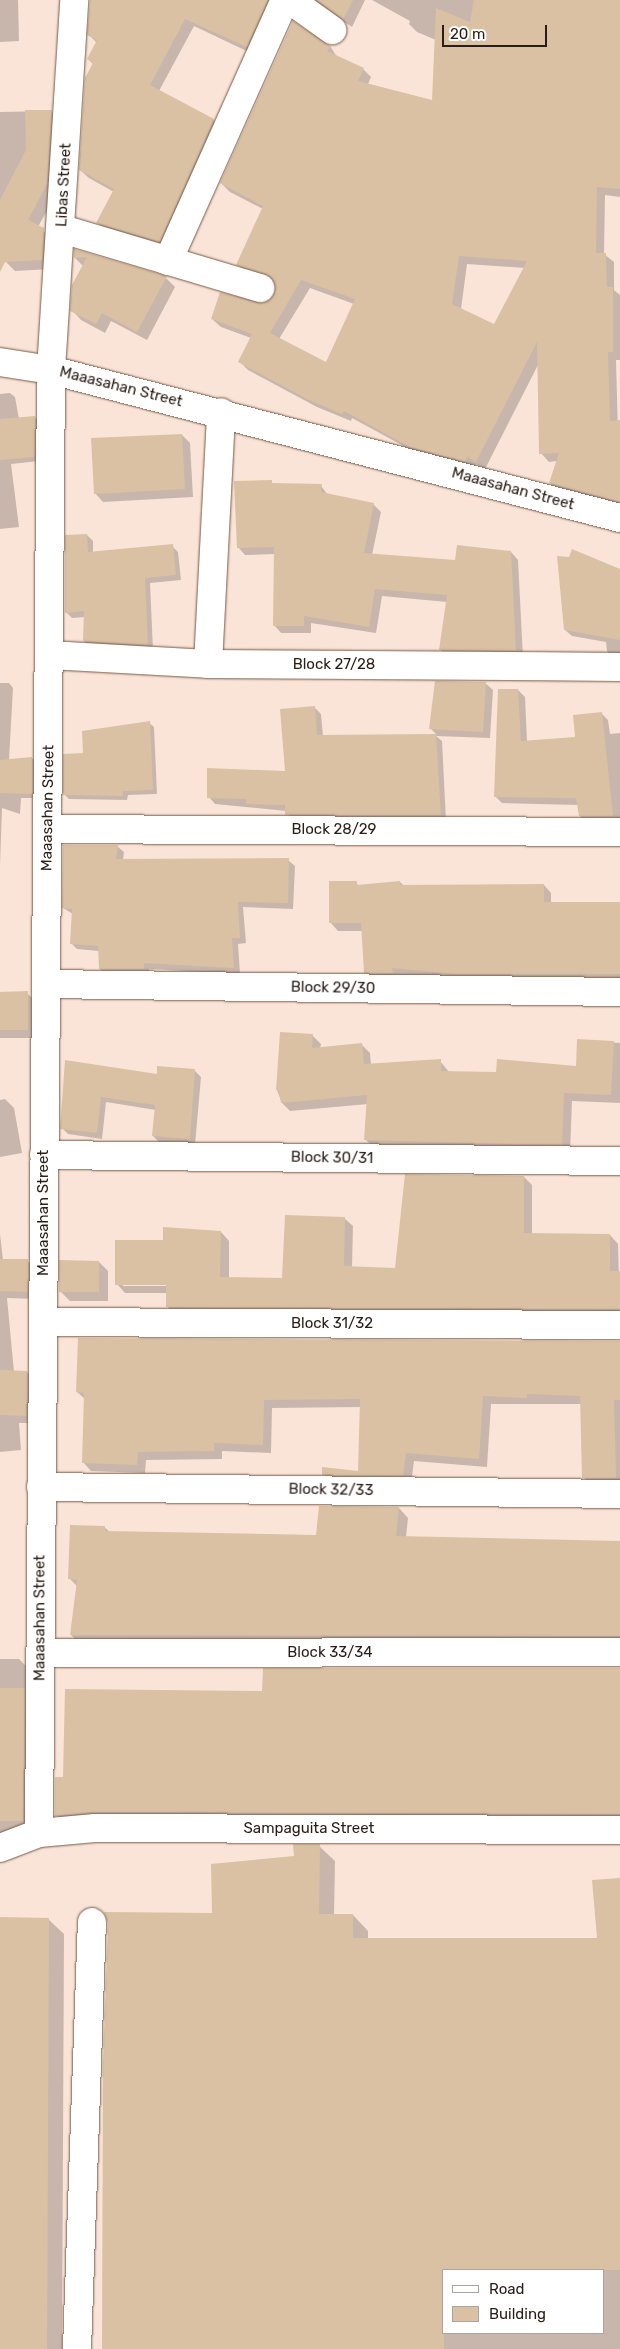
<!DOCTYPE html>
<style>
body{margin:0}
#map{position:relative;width:620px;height:2349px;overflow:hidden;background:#fae4d7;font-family:Rubik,sans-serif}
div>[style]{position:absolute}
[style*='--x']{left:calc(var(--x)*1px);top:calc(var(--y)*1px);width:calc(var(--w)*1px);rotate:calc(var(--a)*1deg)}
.shadow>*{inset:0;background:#0003}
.building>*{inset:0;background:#dac1a3}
.roads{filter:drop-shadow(0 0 1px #775947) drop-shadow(0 0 1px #775947)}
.minor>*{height:28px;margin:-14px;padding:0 14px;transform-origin:14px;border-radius:14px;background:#fff}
span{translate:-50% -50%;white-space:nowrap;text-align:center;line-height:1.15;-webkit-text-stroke:4.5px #fff;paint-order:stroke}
.street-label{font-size:15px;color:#2a1d15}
.legend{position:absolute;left:442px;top:2269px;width:162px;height:65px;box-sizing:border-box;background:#fff;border:1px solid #aaa5a1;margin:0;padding:6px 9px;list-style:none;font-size:15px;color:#2a1d15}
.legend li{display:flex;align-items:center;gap:10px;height:25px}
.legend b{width:25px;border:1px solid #aaa5a1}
.scale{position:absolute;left:442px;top:25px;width:105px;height:22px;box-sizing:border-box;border:2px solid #2a1d15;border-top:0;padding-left:6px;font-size:15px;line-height:18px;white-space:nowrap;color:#2a1d15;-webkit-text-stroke:4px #fff;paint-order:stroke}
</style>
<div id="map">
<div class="shadow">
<i style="clip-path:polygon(0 0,18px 0,19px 41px,0 42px)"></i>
<i style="clip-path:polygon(91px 0,281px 0,255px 55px,194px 26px,159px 91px,214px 120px,222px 129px,168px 249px,106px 231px,98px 223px,114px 192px,89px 178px,80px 170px,93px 64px,88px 59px,97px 43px,89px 35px)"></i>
<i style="clip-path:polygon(312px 0,365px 0,352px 27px)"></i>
<i style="clip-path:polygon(evenodd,372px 0,620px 0,620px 197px,605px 195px,604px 254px,614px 262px,614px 290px,620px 295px,620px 360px,616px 360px,620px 508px,559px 491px,550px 483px,557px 461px,549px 462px,541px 453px,539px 363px,485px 469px,476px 464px,473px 469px,420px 455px,352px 418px,351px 421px,317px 407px,248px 370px,240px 362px,251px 338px,221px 327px,212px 319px,263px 305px,276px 293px,274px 282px,246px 273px,238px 264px,263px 209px,230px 192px,221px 183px,330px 46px,337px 57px,363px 69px,371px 77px,368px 84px,433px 101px,436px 40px,417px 32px,409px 24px,410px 21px,372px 0,467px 264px,525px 268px,494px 326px,461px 309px,467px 264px,372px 0,310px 288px,354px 304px,326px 363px,279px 339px,310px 288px)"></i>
<i style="clip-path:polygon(51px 111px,60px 120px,56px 194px,38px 227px,53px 239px,51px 269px,15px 271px,6px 262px,0 263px,0 112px)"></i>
<i style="clip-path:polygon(75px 251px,166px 278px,175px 287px,147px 340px,111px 321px,105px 333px,81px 320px,72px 310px,83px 266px,75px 258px)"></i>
<i style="clip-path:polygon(10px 393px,15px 397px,19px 419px,35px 417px,39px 422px,39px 461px,11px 464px,19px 527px,0 529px,0 394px)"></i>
<i style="clip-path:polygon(182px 435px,190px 443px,193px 497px,103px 502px,95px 493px)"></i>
<i style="clip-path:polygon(321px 486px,328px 495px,373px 504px,381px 512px,372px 555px,457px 561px,511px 552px,518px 560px,523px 658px,448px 657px,441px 650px,447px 602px,382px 596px,376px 633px,311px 623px,311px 633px,281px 633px,274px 625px,275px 554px,245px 555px,238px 547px)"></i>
<i style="clip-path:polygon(87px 535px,93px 541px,93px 553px,172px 546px,178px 552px,181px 580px,150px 583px,153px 650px,90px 647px,84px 641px,85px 617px,72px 618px,66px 612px)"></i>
<i style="clip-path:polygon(620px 570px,620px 658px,613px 657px,607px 651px,606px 642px,572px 636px,565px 630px)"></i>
<i style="clip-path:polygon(0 683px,9px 683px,13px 688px,9px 760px,32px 758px,36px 763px,36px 798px,21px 798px,20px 814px,2px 808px,0 866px)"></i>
<i style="clip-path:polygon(485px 683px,493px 690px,490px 738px,436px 736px,442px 741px,446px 821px,292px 820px,286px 811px,215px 804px,209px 797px,287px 772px,314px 707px,321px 714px,323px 736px,437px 735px,430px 728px)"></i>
<i style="clip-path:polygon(518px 690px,525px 697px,527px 742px,576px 738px,602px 714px,608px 720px,610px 734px,620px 733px,620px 823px,587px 822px,580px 816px,579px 805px,502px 803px,495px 796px)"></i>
<i style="clip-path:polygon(149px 723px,154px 727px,157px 794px,128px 795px,127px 800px,69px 799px,64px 794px,84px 754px)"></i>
<i style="clip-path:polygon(117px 846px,124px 852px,123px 860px,288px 860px,295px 866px,293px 909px,243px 907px,246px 943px,238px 944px,240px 974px,149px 969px,150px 975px,107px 975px,100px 969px,99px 951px,77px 949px,71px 943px,73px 914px,63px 908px)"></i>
<i style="clip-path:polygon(400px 882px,404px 886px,544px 885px,551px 893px,551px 903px,620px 903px,620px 981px,465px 981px,399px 975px,400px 980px,373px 980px,365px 972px,363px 931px,338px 931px,331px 923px,356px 883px,359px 886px)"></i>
<i style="clip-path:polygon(0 993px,27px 993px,36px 1002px,37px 1038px,0 1038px)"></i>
<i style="clip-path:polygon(312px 1035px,321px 1044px,320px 1048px,362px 1045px,370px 1053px,371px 1065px,440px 1061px,449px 1072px,497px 1073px,577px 1067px,578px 1040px,620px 1043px,620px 1103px,572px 1101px,570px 1153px,374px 1148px,366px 1140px,368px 1104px,290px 1111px,282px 1103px,277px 1090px)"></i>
<i style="clip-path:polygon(66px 1062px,158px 1075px,195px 1071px,201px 1077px,195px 1145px,159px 1142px,153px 1136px,156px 1110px,106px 1102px,102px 1139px,68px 1134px,62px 1128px)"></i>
<i style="clip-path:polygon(5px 1099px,14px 1108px,22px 1153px,0 1157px,0 1100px)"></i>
<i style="clip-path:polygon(evenodd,524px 1177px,532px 1185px,532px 1235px,610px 1235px,618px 1244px,620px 1317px,175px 1315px,167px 1306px,167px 1293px,125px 1293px,117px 1284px,164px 1241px,221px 1232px,229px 1241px,229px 1278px,284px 1280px,344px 1218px,353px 1226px,352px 1267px,397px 1269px,524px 1177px,123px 1284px,172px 1284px,172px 1286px,123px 1286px,123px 1284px)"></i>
<i style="clip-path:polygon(0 1234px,3px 1260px,28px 1261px,35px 1268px,35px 1299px,7px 1298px,14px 1372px,27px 1372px,34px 1380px,33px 1423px,19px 1423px,21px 1450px,0 1452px)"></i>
<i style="clip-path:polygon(99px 1262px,108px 1271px,108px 1301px,70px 1301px,60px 1291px)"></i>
<i style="clip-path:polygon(620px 1342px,620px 1486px,592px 1486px,583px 1477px,581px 1404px,491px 1404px,487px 1467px,414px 1461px,411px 1484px,331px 1483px,323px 1474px,360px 1472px,361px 1407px,272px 1408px,271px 1453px,222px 1451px,222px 1459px,146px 1460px,145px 1473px,91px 1471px,83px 1462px,85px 1399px,77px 1392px)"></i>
<i style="clip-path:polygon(399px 1508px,408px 1518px,406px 1537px,620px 1542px,620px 1645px,80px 1644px,71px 1635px,77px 1586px,70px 1579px,104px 1527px,110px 1532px,317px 1536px)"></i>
<i style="clip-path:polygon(0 1659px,19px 1659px,27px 1667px,32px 1829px,0 1845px)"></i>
<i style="clip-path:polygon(620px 1669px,620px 1823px,65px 1825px,56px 1815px,263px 1693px)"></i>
<i style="clip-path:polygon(evenodd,319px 1846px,335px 1861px,334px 1915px,353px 1915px,368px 1931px,368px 1939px,598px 1940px,620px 1880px,620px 2349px,103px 2349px,213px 1914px,295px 1857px,319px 1846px,444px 2270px,604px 2270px,604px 2333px,444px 2333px,444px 2270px)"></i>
<i style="clip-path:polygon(0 1918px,48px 1919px,64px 1934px,62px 2349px,0 2349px)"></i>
</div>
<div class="building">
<i style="clip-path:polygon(90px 0,268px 0,247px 47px,185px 19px,150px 85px,214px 119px,160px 242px,96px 223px,114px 189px,79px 170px,85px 78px,93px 63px,87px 59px,97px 40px,87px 35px)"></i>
<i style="clip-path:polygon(317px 0,353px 0,343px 20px)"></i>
<i style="clip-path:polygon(evenodd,474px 0,620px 0,620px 189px,597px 187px,596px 253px,606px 253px,607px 287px,613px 287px,613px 352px,608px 352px,610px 421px,620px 420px,620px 502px,549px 483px,559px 453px,539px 454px,537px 342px,476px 462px,467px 457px,465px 462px,410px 447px,344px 411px,342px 414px,307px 399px,238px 362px,252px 334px,211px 319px,220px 292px,263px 303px,275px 292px,271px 277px,236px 265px,263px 206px,220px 183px,293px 21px,331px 46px,327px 51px,364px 68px,358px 81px,432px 100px,436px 8px,470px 22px,474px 0,459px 256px,527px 261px,494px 324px,452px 304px,459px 256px,474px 0,301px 280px,355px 299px,326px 362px,270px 333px,301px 280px)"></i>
<i style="clip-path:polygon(25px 110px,52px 110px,47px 184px,28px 220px,44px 228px,42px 260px,5px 262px,0 272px,0 200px,26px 150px)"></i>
<i style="clip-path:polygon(74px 249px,167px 276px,137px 332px,102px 313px,96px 324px,70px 311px,72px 285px,87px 257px,74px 258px)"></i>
<i style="clip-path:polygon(35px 416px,35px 457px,0 460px,0 419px)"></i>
<i style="clip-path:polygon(182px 434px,185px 489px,94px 494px,91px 438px)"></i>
<i style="clip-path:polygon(272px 480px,272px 483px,322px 484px,321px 492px,374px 503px,364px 553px,455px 560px,457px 545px,511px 551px,516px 651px,439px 650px,447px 595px,375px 589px,369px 627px,304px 616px,304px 626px,273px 626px,274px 547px,237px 548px,234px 481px)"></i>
<i style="clip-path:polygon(87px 534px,88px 552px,173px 544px,176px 575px,145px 578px,148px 645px,83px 641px,84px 611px,65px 613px,65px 535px)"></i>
<i style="clip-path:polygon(572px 549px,620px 569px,620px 640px,564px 630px,557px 556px,569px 557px)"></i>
<i style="clip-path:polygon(435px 681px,486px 682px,483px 732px,429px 729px)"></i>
<i style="clip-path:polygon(498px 689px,518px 689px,521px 741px,575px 737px,573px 715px,602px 712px,613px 816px,579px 816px,576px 798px,494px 797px)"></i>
<i style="clip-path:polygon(315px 706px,317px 735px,436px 734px,441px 815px,285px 815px,285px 805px,246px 804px,246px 799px,207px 798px,207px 768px,285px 771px,280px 709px)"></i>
<i style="clip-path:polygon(150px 721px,153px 790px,123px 791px,123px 796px,63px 795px,63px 754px,83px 753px,82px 731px)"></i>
<i style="clip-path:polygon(32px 757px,32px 794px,0 793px,0 760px)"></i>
<i style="clip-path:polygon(63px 845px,118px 845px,116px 859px,289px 858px,288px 903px,238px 902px,240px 938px,232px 938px,234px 968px,144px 963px,144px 969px,99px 969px,98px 946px,70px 944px,72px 909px,62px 908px)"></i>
<i style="clip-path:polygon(329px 881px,357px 881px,357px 885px,400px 881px,400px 885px,544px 884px,544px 902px,620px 902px,620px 974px,457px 974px,392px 968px,393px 973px,364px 973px,361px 923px,329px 923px)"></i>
<i style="clip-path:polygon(28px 991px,28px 1030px,0 1030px,0 992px)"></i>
<i style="clip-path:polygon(280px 1032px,313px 1034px,312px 1048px,362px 1043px,364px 1064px,441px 1059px,441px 1071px,496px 1072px,497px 1059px,576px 1066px,577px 1039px,614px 1041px,611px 1095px,564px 1093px,562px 1145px,364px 1140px,367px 1095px,281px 1103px,279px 1091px,276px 1090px)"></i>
<i style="clip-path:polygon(65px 1060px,157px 1074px,157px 1066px,195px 1069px,190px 1139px,152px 1136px,155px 1105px,101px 1097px,97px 1133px,60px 1129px)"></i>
<i style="clip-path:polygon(405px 1174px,524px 1176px,524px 1233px,610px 1234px,610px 1271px,620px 1271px,620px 1309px,166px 1307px,166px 1285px,115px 1285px,115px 1240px,163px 1240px,163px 1227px,221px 1231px,220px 1277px,282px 1278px,285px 1215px,345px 1217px,344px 1266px,395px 1268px)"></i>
<i style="clip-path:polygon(0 1259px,28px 1259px,28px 1292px,0 1291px)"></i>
<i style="clip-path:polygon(59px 1260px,99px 1261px,99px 1292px,59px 1292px)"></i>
<i style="clip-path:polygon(78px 1338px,620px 1341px,620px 1400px,614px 1400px,616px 1478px,582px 1478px,580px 1396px,527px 1394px,527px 1398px,483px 1396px,479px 1459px,406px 1453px,403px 1476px,322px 1475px,322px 1467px,358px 1471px,360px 1399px,264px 1400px,263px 1445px,214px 1443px,214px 1451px,138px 1452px,137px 1465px,82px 1463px,84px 1393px,76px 1392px)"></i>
<i style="clip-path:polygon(0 1370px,27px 1371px,26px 1416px,0 1415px)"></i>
<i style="clip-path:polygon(319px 1506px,399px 1507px,396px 1536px,620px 1541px,620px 1636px,70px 1635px,77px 1580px,68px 1579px,70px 1525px,105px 1526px,105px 1531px,316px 1535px)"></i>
<i style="clip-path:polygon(263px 1668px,620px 1668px,620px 1814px,95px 1812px,55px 1816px,55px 1777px,63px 1777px,65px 1689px,262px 1691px)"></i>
<i style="clip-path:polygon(0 1688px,25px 1688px,23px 1821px,0 1821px)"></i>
<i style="clip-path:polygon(293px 1844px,320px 1844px,319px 1914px,353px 1914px,353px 1938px,597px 1938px,592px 1880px,620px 1878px,620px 2270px,444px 2270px,444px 2349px,102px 2349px,103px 2062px,108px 1923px,104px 1912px,212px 1913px,211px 1864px,294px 1856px)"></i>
<i style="clip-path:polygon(0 1917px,49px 1918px,47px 2349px,0 2349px)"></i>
</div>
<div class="roads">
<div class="minor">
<i style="--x:290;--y:0;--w:52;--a:35.5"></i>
<i style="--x:62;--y:229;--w:207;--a:16.6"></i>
<i style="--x:168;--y:261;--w:286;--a:-65.9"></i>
<i style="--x:0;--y:362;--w:52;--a:8.9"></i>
<i style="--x:51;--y:370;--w:588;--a:14.58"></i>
<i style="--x:49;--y:655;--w:159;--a:3.2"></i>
<i style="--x:208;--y:664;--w:412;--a:0.4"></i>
<i style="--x:208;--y:664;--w:252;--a:-87"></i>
<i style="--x:47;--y:829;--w:573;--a:0.3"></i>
<i style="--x:46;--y:984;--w:574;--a:0.8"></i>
<i style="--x:44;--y:1155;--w:576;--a:0.6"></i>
<i style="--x:43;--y:1322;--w:577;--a:0.3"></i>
<i style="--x:41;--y:1487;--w:579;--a:0.69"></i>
<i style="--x:40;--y:1653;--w:580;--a:-0.1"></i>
<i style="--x:39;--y:1833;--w:1463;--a:-89.53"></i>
<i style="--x:51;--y:370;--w:371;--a:-86.4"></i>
<i style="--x:0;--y:1848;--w:42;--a:-21"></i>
<i style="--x:39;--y:1833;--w:56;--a:-5.1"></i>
<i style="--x:95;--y:1828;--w:525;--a:0.22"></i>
<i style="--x:77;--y:2349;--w:427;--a:-88"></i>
</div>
</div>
<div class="street-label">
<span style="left:64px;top:185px;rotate:-87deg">Libas Street</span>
<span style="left:121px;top:387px;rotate:14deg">Maaasahan Street</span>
<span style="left:513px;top:489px;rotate:15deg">Maaasahan Street</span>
<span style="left:334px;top:665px">Block 27/28</span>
<span style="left:48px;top:808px;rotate:-89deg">Maaasahan Street</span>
<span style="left:334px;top:830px">Block 28/29</span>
<span style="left:333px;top:988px;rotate:1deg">Block 29/30</span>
<span style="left:332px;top:1158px;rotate:1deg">Block 30/31</span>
<span style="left:44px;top:1213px;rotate:-90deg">Maaasahan Street</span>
<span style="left:332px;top:1324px">Block 31/32</span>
<span style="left:331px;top:1490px;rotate:1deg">Block 32/33</span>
<span style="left:40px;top:1618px;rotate:-90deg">Maaasahan Street</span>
<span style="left:330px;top:1653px">Block 33/34</span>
<span style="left:309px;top:1829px">Sampaguita Street</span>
</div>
<ul class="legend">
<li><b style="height:6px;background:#fff"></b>Road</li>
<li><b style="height:14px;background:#dac1a3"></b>Building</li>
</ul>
<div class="scale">20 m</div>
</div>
